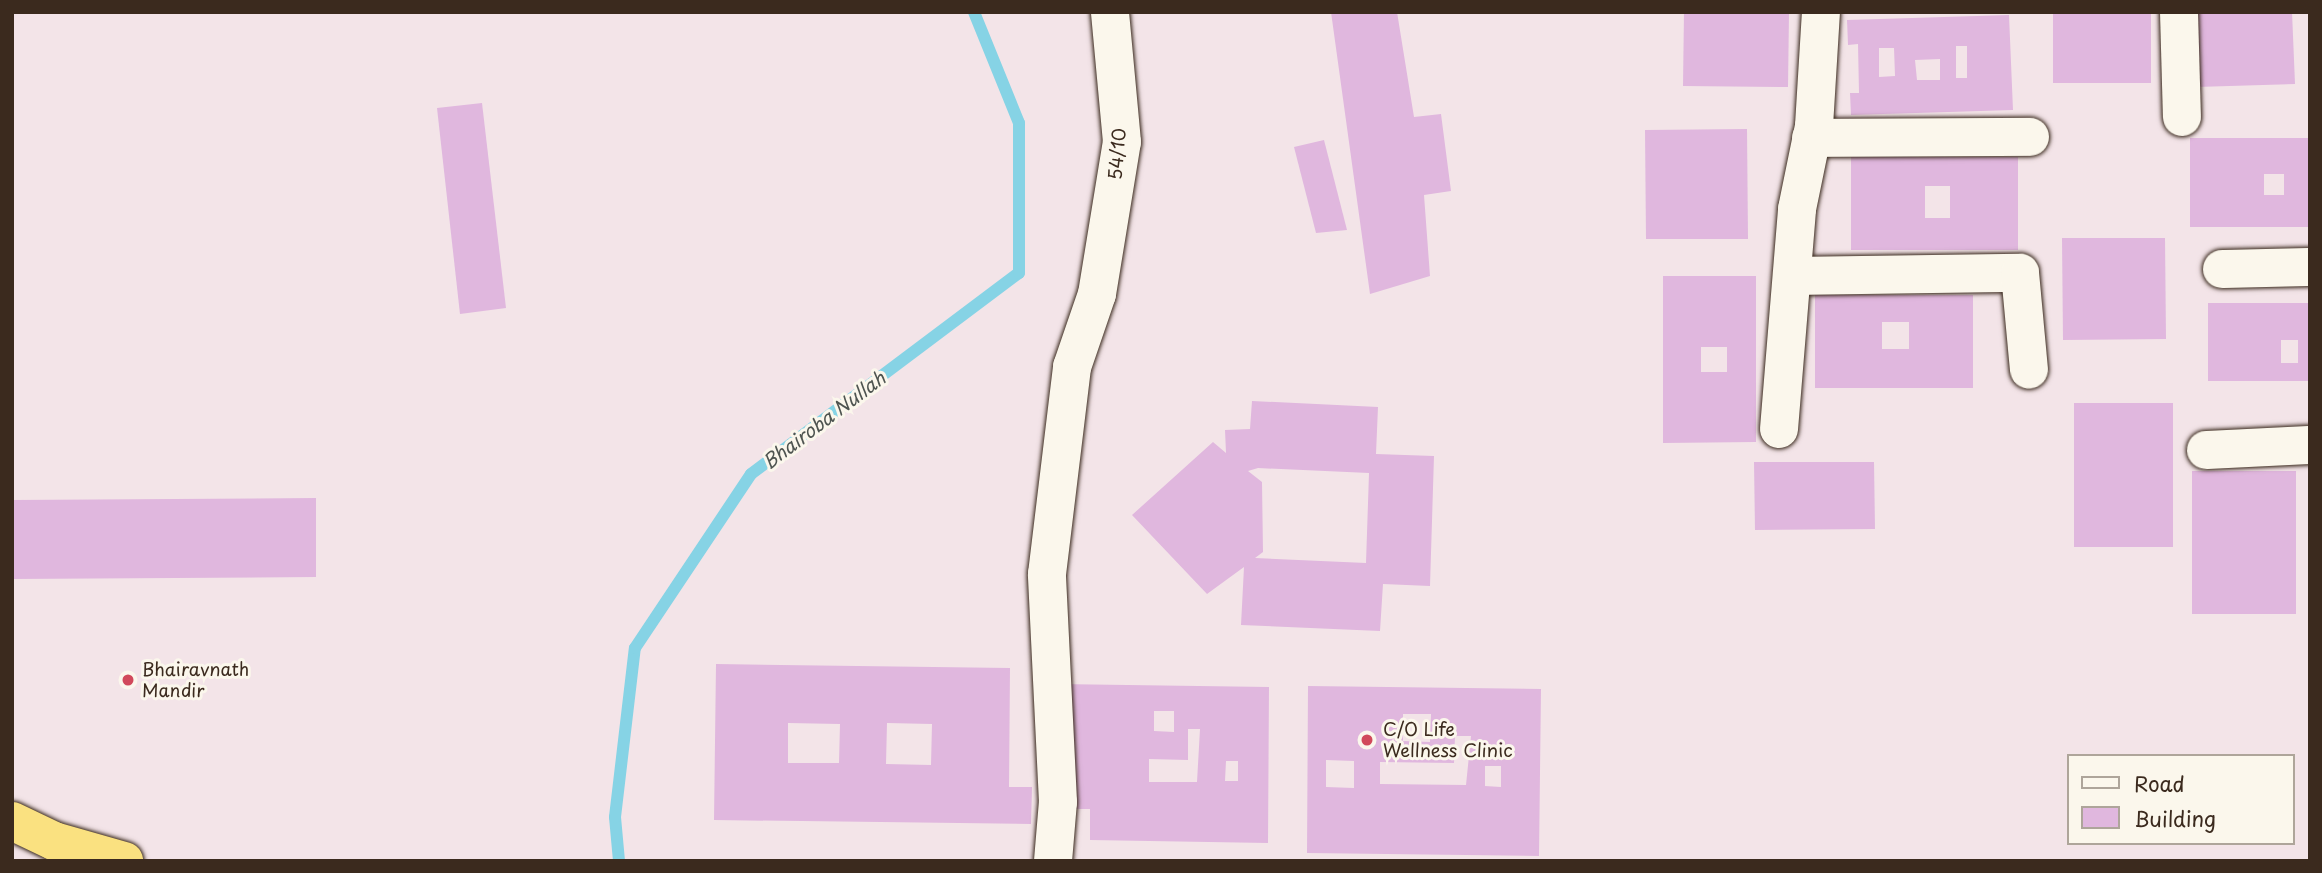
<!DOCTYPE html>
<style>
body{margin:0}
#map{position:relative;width:2322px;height:873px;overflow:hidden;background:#f3e4e8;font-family:"Playpen Sans",sans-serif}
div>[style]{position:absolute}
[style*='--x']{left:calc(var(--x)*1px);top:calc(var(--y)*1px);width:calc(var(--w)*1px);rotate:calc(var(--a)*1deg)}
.stream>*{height:12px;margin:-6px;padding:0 6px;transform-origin:6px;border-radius:6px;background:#86d3e5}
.building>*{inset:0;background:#e0b7de}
.roads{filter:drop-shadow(0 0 2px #3b2a1e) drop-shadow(0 0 2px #3b2a1e)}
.minor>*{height:38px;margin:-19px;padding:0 19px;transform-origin:19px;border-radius:19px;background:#fbf7ec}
.highway>*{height:38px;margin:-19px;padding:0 19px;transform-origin:19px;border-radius:19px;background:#fae180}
.dots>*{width:19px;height:19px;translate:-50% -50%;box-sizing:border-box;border:4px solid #fbf7ec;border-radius:50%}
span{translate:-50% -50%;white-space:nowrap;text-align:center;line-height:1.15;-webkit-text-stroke:6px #fbf7ec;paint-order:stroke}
.street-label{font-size:18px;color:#3b2a1e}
.poi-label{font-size:18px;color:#3b2a1e}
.left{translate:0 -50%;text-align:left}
.water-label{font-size:19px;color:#4e5450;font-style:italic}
.frame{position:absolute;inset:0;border:14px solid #3b2a1e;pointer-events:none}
.legend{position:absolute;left:2067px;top:754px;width:228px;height:91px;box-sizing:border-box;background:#fbf7ec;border:2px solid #aea59a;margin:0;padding:9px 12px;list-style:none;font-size:21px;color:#3b2a1e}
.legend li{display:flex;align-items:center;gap:14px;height:35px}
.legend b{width:35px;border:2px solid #aea59a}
</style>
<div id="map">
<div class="stream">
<i style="--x:619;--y:861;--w:44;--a:-95.2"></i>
<i style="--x:615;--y:817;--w:170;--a:-83.3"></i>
<i style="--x:635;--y:648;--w:209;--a:-56.3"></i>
<i style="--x:751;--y:474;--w:335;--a:-36.9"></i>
<i style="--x:1019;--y:273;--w:150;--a:-90"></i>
<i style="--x:1019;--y:123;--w:120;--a:-112.1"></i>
</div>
<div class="building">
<i style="clip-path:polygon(1331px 12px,1397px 12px,1414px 117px,1441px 114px,1451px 191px,1424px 195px,1430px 276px,1370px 294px)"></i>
<i style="clip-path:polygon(1684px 12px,1789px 12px,1788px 87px,1683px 86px)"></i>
<i style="clip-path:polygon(2053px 12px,2151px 12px,2151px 83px,2053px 83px)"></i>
<i style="clip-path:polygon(2194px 12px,2292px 12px,2295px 84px,2196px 87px)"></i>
<i style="clip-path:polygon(evenodd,2009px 15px,2013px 110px,1851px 115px,1850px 93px,1859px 93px,1858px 44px,1848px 45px,1847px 20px,2009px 15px,1956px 46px,1967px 46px,1967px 78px,1956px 78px,1956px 46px,2009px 15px,1879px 48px,1894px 48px,1895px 76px,1879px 77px,1879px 48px,2009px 15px,1940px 59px,1940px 80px,1917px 80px,1915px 60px,1940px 59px)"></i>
<i style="clip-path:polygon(482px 103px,506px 308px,460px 314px,437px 108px)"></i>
<i style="clip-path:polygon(1747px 129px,1748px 239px,1646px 239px,1645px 130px)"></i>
<i style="clip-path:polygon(evenodd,2190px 138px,2310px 138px,2310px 227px,2190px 227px,2190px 138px,2264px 174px,2284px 174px,2284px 195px,2264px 195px,2264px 174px)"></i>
<i style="clip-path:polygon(1324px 140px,1347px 230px,1316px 233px,1294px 147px)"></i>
<i style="clip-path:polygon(evenodd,1851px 157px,2018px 157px,2018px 250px,1851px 250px,1851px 157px,1925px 186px,1950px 186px,1950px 218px,1925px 218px,1925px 186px)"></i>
<i style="clip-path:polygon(2062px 238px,2165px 238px,2166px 339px,2063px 340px)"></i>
<i style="clip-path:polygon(evenodd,1663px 276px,1756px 276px,1756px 442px,1663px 443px,1663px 276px,1701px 347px,1727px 347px,1727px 372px,1701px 372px,1701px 347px)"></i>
<i style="clip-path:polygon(evenodd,1815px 295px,1973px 295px,1973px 388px,1815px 388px,1815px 295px,1882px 322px,1909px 322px,1909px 349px,1882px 349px,1882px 322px)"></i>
<i style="clip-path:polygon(evenodd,2208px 303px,2310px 303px,2310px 381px,2208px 381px,2208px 303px,2281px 340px,2298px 340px,2298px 363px,2281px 363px,2281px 340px)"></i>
<i style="clip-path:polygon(evenodd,1252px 401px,1378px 407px,1376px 454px,1434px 456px,1430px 586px,1383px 584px,1380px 631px,1241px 625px,1244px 567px,1207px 594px,1132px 515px,1213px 442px,1226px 453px,1225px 430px,1250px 429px,1252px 401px,1258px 468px,1369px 473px,1366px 563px,1255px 558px,1263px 552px,1262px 482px,1248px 471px,1258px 468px)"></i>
<i style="clip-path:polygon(2074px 403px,2173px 403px,2173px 547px,2074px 547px)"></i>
<i style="clip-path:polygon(1754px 462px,1874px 462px,1875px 529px,1755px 530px)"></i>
<i style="clip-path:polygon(2192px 471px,2296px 471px,2296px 614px,2192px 614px)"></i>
<i style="clip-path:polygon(316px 498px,316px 577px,12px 579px,12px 500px)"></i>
<i style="clip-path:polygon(evenodd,716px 664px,1010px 668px,1009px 787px,1032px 787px,1031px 824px,714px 820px,716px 664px,788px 723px,840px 724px,839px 763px,788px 763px,788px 723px,716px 664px,887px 723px,932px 724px,931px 765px,886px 764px,887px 723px)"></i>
<i style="clip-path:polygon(evenodd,1057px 684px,1269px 687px,1268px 843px,1090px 840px,1090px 809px,1073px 809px,1057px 684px,1154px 711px,1174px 711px,1174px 732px,1154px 731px,1154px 711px,1057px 684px,1188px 729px,1200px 729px,1197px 782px,1149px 782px,1149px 759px,1188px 760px,1188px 729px,1057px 684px,1226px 761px,1238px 761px,1238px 781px,1225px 781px,1226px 761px)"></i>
<i style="clip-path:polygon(evenodd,1308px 686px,1541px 689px,1539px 856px,1307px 853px,1308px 686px,1403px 714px,1431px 714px,1430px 742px,1403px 741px,1403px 714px,1308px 686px,1455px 736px,1471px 736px,1466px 785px,1380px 784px,1380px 762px,1454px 763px,1455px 736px,1308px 686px,1326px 760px,1354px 761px,1354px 788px,1326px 787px,1326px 760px,1308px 686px,1485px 766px,1501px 766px,1501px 787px,1485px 786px,1485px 766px)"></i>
</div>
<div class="roads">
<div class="minor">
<i style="--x:2179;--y:12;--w:105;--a:88.4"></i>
<i style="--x:1811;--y:138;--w:219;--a:-0.3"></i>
<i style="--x:2222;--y:269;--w:88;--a:-1.3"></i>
<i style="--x:1792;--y:276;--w:228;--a:-0.8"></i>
<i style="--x:2020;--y:273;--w:97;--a:84.7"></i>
<i style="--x:1779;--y:429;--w:221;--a:-85.3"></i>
<i style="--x:1797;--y:209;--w:85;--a:-78.4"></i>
<i style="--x:1814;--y:126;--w:114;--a:-86.5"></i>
<i style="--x:2206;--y:450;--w:104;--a:-2.8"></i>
<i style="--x:1053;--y:861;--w:59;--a:-85.2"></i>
<i style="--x:1058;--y:802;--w:228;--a:-92.8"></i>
<i style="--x:1047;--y:574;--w:209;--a:-83.1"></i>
<i style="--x:1072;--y:367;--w:77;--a:-71.1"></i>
<i style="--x:1097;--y:294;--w:154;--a:-80.7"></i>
<i style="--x:1122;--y:142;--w:131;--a:-95.3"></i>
</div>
<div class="highway">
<i style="--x:12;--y:821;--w:47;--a:25.5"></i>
<i style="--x:54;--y:841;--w:73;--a:15.9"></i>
</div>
</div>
<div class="dots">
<i style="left:128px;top:680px;background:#d1495b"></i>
<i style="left:1367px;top:740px;background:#d1495b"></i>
</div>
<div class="street-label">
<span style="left:1117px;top:154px;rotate:-85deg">54/10</span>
</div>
<div class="poi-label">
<span class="left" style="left:142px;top:680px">Bhairavnath<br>Mandir</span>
<span class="left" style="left:1383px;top:740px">C/O Life<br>Wellness Clinic</span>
</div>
<div class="water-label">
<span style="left:824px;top:420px;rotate:-37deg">Bhairoba Nullah</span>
</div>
<div class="frame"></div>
<ul class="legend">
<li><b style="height:9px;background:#fbf7ec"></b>Road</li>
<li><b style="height:19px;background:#e0b7de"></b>Building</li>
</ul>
</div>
